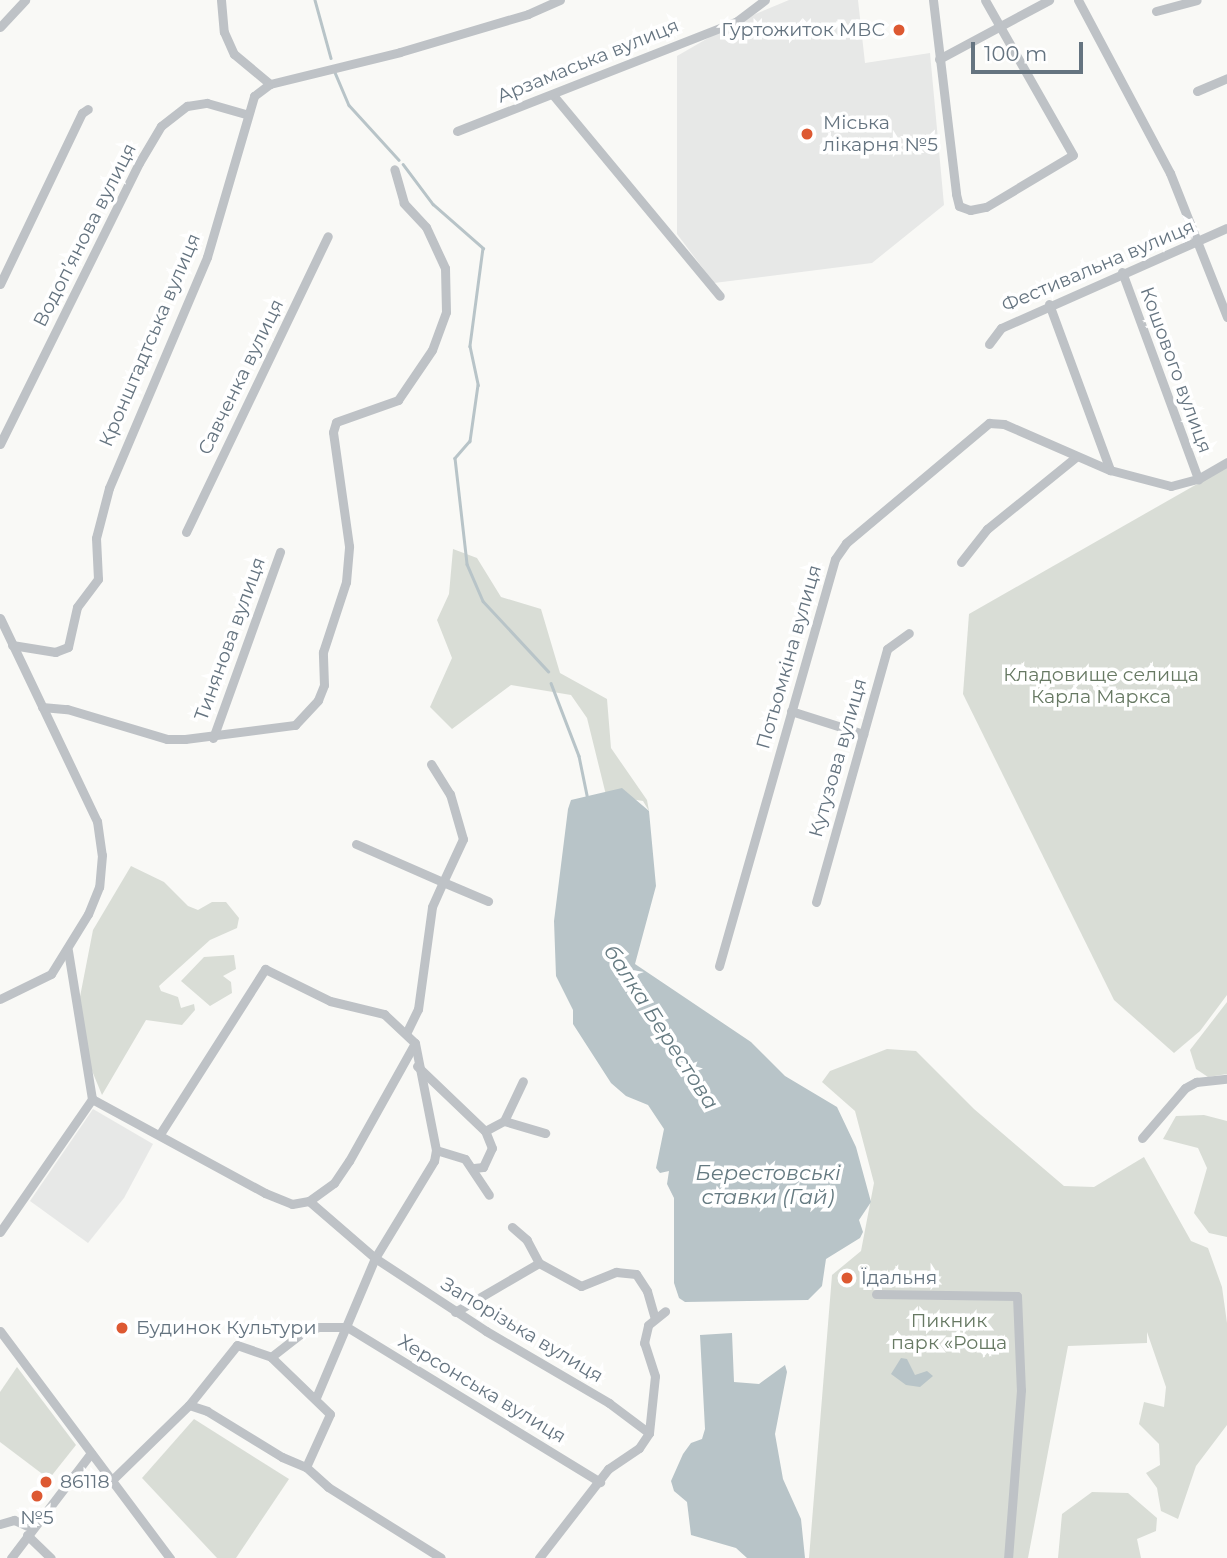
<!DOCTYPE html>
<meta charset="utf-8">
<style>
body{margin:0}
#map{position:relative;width:1227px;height:1558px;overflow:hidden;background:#f9f9f6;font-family:Montserrat,sans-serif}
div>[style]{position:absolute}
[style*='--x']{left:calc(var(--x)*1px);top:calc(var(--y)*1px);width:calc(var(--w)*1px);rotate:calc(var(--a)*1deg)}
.built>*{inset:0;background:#e7e8e7}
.green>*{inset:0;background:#d9ddd6}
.water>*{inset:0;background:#b8c4c8}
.stream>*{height:2.5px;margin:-1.25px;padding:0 1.25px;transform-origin:1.25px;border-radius:1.25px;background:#b8c4c8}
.minor>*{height:9px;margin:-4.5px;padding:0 4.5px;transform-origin:4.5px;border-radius:4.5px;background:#bec2c6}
.dots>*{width:19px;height:19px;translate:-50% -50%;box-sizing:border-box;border:4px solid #fff;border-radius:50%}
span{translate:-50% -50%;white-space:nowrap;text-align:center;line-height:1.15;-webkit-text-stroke:7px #fff;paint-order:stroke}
.poi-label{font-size:19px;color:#657480}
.right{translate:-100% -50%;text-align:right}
.left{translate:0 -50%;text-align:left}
.street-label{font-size:19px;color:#657480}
.park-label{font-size:19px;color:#677963}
.water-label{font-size:21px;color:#657a81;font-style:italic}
.scale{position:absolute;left:971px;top:42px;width:112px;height:32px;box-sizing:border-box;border:4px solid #657480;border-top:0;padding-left:9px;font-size:21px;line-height:24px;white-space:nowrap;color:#657480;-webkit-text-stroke:5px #fff;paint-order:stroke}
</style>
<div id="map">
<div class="built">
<i style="clip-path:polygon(789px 0,858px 0,865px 63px,930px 53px,944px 205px,872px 263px,714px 283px,677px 234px,677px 56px,736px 22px)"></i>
<i style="clip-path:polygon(93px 1109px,153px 1144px,124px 1198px,88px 1243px,30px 1201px)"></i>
</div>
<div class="green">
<i style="clip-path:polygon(1227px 467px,1227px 995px,1200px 1031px,1174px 1053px,1114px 1000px,963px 694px,969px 614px)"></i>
<i style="clip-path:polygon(453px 549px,477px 558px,501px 597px,541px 609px,560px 673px,607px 699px,611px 748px,647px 800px,649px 811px,643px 801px,606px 795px,587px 718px,571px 695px,511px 685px,452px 729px,430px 707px,452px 658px,437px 620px,449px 594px)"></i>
<i style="clip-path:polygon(131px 866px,164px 882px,188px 906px,198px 910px,212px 902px,226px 902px,239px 918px,237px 928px,210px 940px,159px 986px,161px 991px,178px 997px,181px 1008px,194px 1004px,195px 1010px,182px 1025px,146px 1020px,102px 1095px,83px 1049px,78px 1007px,93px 930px)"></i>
<i style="clip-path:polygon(234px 955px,236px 969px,223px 976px,231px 982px,232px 993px,210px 1006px,181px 981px,204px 957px)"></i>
<i style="clip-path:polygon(1227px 1002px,1227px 1074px,1208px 1077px,1196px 1069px,1190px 1050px)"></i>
<i style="clip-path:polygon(887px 1049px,916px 1051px,974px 1109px,1064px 1186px,1094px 1187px,1144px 1157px,1191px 1241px,1208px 1248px,1222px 1287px,1227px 1323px,1227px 1425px,1196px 1466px,1178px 1519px,1161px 1511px,1157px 1488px,1146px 1473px,1160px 1465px,1159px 1444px,1139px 1424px,1144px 1402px,1164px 1407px,1166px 1387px,1147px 1332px,1147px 1343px,1068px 1346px,1028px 1558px,809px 1558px,832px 1275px,861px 1251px,874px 1183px,855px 1111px,822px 1082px,830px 1071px)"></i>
<i style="clip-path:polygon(1204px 1115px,1227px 1121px,1227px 1237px,1209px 1233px,1194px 1213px,1207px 1168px,1198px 1148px,1163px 1139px,1176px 1116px)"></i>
<i style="clip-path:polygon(17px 1367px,76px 1445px,49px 1479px,0 1442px,0 1392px)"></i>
<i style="clip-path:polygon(194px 1419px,289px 1479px,236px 1558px,217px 1558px,142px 1478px)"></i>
<i style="clip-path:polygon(1092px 1492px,1128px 1493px,1157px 1518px,1156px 1531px,1137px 1539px,1141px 1558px,1058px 1558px,1062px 1514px)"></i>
</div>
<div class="water">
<i style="clip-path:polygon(622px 788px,649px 811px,656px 886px,635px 964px,751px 1042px,785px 1076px,837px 1107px,856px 1147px,871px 1202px,859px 1220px,863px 1232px,860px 1238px,826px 1259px,822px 1286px,808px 1300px,685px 1302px,679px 1298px,674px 1283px,674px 1198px,667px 1184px,669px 1171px,660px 1173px,656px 1168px,664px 1129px,648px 1105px,626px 1096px,611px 1083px,573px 1024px,573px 1010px,556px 976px,554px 921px,568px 809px,571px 800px)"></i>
<i style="clip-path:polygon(732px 1333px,734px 1382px,759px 1384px,785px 1365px,787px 1372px,775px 1434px,783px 1479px,801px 1519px,805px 1558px,747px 1558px,736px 1548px,691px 1535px,687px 1502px,674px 1491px,671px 1481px,683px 1454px,691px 1443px,702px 1439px,705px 1429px,700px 1335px)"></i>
<i style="clip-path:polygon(901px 1358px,907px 1359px,915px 1375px,927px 1371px,933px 1376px,920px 1387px,906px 1385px,891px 1374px)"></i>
</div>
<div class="stream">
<i style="--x:315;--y:0;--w:60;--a:74.6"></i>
<i style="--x:334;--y:70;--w:38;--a:67"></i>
<i style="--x:349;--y:105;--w:74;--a:47.7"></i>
<i style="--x:403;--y:164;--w:50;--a:53.1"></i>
<i style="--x:433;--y:204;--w:67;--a:41.3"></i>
<i style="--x:483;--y:248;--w:99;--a:97.6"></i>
<i style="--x:470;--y:346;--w:40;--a:78"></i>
<i style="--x:478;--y:385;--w:57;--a:98.1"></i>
<i style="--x:470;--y:441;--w:23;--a:131"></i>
<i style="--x:455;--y:458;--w:107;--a:83.5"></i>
<i style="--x:467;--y:564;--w:40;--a:66.6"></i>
<i style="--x:483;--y:601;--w:96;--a:47.1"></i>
<i style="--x:551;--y:683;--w:78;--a:69"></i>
<i style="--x:579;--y:756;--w:45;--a:78.4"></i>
</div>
<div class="minor">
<i style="--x:221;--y:0;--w:32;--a:85"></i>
<i style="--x:224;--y:32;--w:24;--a:66"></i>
<i style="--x:234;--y:54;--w:47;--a:39.8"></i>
<i style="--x:933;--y:0;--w:195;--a:83.2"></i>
<i style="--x:956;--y:194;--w:12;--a:76"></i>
<i style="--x:959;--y:206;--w:12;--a:20"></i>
<i style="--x:970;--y:210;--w:16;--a:-11"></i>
<i style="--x:986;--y:207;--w:101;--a:-30.9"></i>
<i style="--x:1073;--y:155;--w:178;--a:-119.6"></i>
<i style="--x:1078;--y:0;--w:196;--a:62"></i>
<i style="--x:1170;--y:173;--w:155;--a:68.4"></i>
<i style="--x:1156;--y:11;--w:42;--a:-15"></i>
<i style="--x:0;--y:27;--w:37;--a:-47"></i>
<i style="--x:939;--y:59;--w:125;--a:-28.2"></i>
<i style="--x:1197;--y:91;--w:33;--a:-23"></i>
<i style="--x:553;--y:95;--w:261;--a:50.3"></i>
<i style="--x:457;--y:131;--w:301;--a:-21.4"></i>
<i style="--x:737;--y:21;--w:35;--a:-37"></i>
<i style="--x:1122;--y:272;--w:221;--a:69.8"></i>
<i style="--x:0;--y:284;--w:190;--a:-64.4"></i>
<i style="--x:82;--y:113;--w:7;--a:-34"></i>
<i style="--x:1049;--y:304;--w:177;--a:69.8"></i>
<i style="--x:989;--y:344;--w:20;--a:-53"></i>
<i style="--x:1001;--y:328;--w:247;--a:-23.9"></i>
<i style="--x:0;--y:444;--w:313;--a:-63.7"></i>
<i style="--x:139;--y:163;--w:43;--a:-59.3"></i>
<i style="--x:161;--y:126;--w:33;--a:-38"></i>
<i style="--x:187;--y:106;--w:20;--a:-9"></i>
<i style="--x:207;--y:103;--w:40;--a:16"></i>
<i style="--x:186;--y:532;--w:328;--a:-64.4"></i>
<i style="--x:961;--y:562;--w:42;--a:-51.8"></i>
<i style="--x:987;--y:529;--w:114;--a:-39"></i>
<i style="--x:0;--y:618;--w:225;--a:64.5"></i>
<i style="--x:97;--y:821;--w:34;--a:82"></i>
<i style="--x:102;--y:855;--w:32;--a:95"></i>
<i style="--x:99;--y:887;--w:29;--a:112"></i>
<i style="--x:88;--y:914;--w:70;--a:121.7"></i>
<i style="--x:51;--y:974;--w:57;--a:153.9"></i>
<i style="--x:12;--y:645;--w:44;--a:9.2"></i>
<i style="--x:55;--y:652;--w:14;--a:-21"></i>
<i style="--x:68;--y:647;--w:41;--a:-77.3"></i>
<i style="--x:77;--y:607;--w:35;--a:-53"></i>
<i style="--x:98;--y:579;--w:41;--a:-92.8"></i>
<i style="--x:96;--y:538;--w:52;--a:-75.4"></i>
<i style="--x:109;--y:488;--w:251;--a:-67"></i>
<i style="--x:207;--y:257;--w:168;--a:-73.7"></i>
<i style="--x:254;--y:96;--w:20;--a:-37"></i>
<i style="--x:270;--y:84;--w:134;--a:-13.8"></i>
<i style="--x:400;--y:52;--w:134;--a:-16.5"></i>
<i style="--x:528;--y:14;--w:35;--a:-24"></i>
<i style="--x:42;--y:707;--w:25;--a:5"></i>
<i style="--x:67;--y:709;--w:104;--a:16.7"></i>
<i style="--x:167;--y:739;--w:18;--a:0"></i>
<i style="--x:185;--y:739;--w:111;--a:-7.3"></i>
<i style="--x:295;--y:725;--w:34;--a:-47"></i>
<i style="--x:318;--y:700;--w:16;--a:-68"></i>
<i style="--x:324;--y:685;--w:33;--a:-92"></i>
<i style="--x:323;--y:652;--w:74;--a:-71.8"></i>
<i style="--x:346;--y:582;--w:36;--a:-85"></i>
<i style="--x:349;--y:546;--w:115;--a:-98"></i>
<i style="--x:333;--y:432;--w:10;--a:-73"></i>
<i style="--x:336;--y:422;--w:66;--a:-19.5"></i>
<i style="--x:398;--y:400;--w:60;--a:-55.8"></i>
<i style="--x:432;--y:350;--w:40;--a:-69.8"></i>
<i style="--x:446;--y:312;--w:44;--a:-91.3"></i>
<i style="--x:445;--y:268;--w:45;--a:-114.9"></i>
<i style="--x:426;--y:227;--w:33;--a:-133"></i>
<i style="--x:404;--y:203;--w:35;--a:-106"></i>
<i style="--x:791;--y:711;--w:76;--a:17.7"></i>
<i style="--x:213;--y:738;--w:198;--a:-70.2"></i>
<i style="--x:431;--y:764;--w:36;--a:58"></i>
<i style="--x:450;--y:794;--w:47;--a:73.9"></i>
<i style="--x:463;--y:839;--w:47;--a:114.9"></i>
<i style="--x:443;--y:882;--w:49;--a:22.9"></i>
<i style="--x:356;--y:844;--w:95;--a:23.6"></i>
<i style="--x:443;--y:882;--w:27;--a:114"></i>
<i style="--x:432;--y:907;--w:103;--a:97.8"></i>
<i style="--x:418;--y:1009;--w:25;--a:116"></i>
<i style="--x:816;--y:902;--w:263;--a:-74.3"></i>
<i style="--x:887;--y:649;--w:27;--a:-36"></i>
<i style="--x:719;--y:966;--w:423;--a:-74.1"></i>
<i style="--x:835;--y:559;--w:19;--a:-55"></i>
<i style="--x:846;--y:543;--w:187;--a:-40"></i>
<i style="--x:989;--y:423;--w:15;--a:4"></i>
<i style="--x:1004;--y:424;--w:116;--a:23.5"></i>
<i style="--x:1110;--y:470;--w:63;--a:14.7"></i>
<i style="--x:1171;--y:486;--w:28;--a:-15"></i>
<i style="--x:1198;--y:479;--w:34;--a:-30"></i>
<i style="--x:417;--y:1066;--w:94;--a:43.7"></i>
<i style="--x:92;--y:1099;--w:197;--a:28.5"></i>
<i style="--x:265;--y:1193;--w:29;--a:22"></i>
<i style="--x:292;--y:1204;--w:17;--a:-10"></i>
<i style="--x:309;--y:1201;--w:87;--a:40.8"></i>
<i style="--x:375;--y:1258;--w:133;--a:33.3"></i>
<i style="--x:486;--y:1331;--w:143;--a:30.3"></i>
<i style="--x:609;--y:1403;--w:50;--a:36.9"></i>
<i style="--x:504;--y:1121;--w:43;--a:16.3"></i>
<i style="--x:160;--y:1134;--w:196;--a:-57.5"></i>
<i style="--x:265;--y:969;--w:72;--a:26.2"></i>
<i style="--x:330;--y:1001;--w:56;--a:13.5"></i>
<i style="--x:384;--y:1014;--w:42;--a:43.1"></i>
<i style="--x:415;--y:1043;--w:109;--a:78.9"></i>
<i style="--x:436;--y:1150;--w:11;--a:100"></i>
<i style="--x:434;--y:1161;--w:114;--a:121.3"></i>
<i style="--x:375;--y:1258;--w:152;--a:112.9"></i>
<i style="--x:1142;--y:1138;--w:66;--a:-49.3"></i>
<i style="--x:1185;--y:1088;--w:13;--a:-29"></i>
<i style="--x:1196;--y:1082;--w:31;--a:-6"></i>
<i style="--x:436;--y:1150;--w:30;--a:17"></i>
<i style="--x:465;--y:1159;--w:43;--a:56.3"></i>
<i style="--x:474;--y:1168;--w:9;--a:-6"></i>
<i style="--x:483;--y:1167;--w:21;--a:-65"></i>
<i style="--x:492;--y:1148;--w:18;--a:-112"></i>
<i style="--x:485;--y:1131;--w:21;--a:-28"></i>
<i style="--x:504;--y:1121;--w:44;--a:-64.6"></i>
<i style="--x:309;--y:1201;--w:31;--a:-36"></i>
<i style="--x:334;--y:1183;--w:27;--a:-56"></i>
<i style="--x:349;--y:1161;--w:135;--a:-60.8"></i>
<i style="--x:0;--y:1232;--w:162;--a:-55.3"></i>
<i style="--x:92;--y:1099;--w:151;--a:-99.2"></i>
<i style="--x:539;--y:1263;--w:48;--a:28.7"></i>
<i style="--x:581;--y:1286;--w:38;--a:-22"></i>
<i style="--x:616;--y:1272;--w:20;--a:6"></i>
<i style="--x:636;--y:1274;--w:20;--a:57"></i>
<i style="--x:647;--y:1291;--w:26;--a:74"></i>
<i style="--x:876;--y:1294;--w:141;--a:0.8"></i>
<i style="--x:1017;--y:1296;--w:94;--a:87.6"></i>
<i style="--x:1021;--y:1390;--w:169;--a:94.4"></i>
<i style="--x:455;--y:1312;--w:97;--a:-30.3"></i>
<i style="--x:539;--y:1263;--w:26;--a:-118"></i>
<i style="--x:527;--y:1240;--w:20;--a:-139"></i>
<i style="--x:0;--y:1331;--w:284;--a:53.2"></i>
<i style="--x:271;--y:1357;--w:37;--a:-38"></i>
<i style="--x:300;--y:1334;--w:19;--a:-21"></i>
<i style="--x:318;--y:1327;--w:29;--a:0"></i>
<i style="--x:347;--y:1327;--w:297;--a:31.5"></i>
<i style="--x:189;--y:1405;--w:77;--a:-51.3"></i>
<i style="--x:237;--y:1345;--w:36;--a:19"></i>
<i style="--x:271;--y:1357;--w:82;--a:44"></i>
<i style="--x:330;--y:1414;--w:58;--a:114.4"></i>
<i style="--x:110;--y:1482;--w:110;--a:-44.3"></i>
<i style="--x:189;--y:1405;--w:19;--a:18"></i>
<i style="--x:207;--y:1411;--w:88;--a:31.5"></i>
<i style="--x:282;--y:1457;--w:26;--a:23"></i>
<i style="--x:306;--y:1467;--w:30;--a:42"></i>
<i style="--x:328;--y:1487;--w:133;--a:32.1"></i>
<i style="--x:0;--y:1524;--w:15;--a:-16"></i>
<i style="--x:14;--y:1520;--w:20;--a:24"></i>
<i style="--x:27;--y:1535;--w:33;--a:44"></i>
<i style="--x:11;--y:1558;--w:132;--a:-52.7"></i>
<i style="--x:539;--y:1558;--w:113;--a:-52.2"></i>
<i style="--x:608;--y:1469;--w:37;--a:-34"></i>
<i style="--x:639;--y:1448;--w:18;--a:-56"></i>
<i style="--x:649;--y:1433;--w:57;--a:-84"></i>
<i style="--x:655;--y:1376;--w:35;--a:-108"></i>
<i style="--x:644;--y:1343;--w:18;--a:-77"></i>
<i style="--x:648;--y:1325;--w:22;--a:-39"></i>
</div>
<div class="dots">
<i style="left:899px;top:30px;background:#dd5932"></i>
<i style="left:807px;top:134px;background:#dd5932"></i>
<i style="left:847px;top:1278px;background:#dd5932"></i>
<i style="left:122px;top:1328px;background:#dd5932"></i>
<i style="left:46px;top:1482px;background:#dd5932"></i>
<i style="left:37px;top:1496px;background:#dd5932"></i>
</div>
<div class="poi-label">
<span class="right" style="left:885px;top:30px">Гуртожиток МВС</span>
<span class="left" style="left:823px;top:134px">Міська<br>лікарня №5</span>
<span class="left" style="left:861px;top:1278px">Їдальня</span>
<span class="left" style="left:136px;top:1328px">Будинок Культури</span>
<span class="left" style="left:60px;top:1482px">86118</span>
<span style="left:37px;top:1518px">№5</span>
</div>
<div class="street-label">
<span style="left:588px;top:61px;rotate:-22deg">Арзамаська вулиця</span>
<span style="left:85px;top:235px;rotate:-63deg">Водоп’янова вулиця</span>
<span style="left:1098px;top:266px;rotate:-23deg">Фестивальна вулиця</span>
<span style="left:150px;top:340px;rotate:-67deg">Кронштадтська вулиця</span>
<span style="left:1176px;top:370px;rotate:70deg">Кошового вулиця</span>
<span style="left:241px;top:377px;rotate:-64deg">Савченка вулиця</span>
<span style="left:230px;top:639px;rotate:-70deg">Тинянова вулиця</span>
<span style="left:789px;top:657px;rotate:-74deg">Потьомкіна вулиця</span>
<span style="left:838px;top:758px;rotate:-74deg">Кутузова вулиця</span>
<span style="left:522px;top:1330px;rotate:31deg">Запорізька вулиця</span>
<span style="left:482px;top:1389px;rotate:31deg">Херсонська вулиця</span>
</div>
<div class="park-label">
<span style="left:1101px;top:686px">Кладовище селища<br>Карла Маркса</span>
<span style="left:949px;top:1332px">Пикник<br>парк «Роща</span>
</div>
<div class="water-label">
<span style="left:661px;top:1027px;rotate:57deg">балка Берестова</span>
<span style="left:768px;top:1185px">Берестовські<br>ставки (Гай)</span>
</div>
<div class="scale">100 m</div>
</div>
